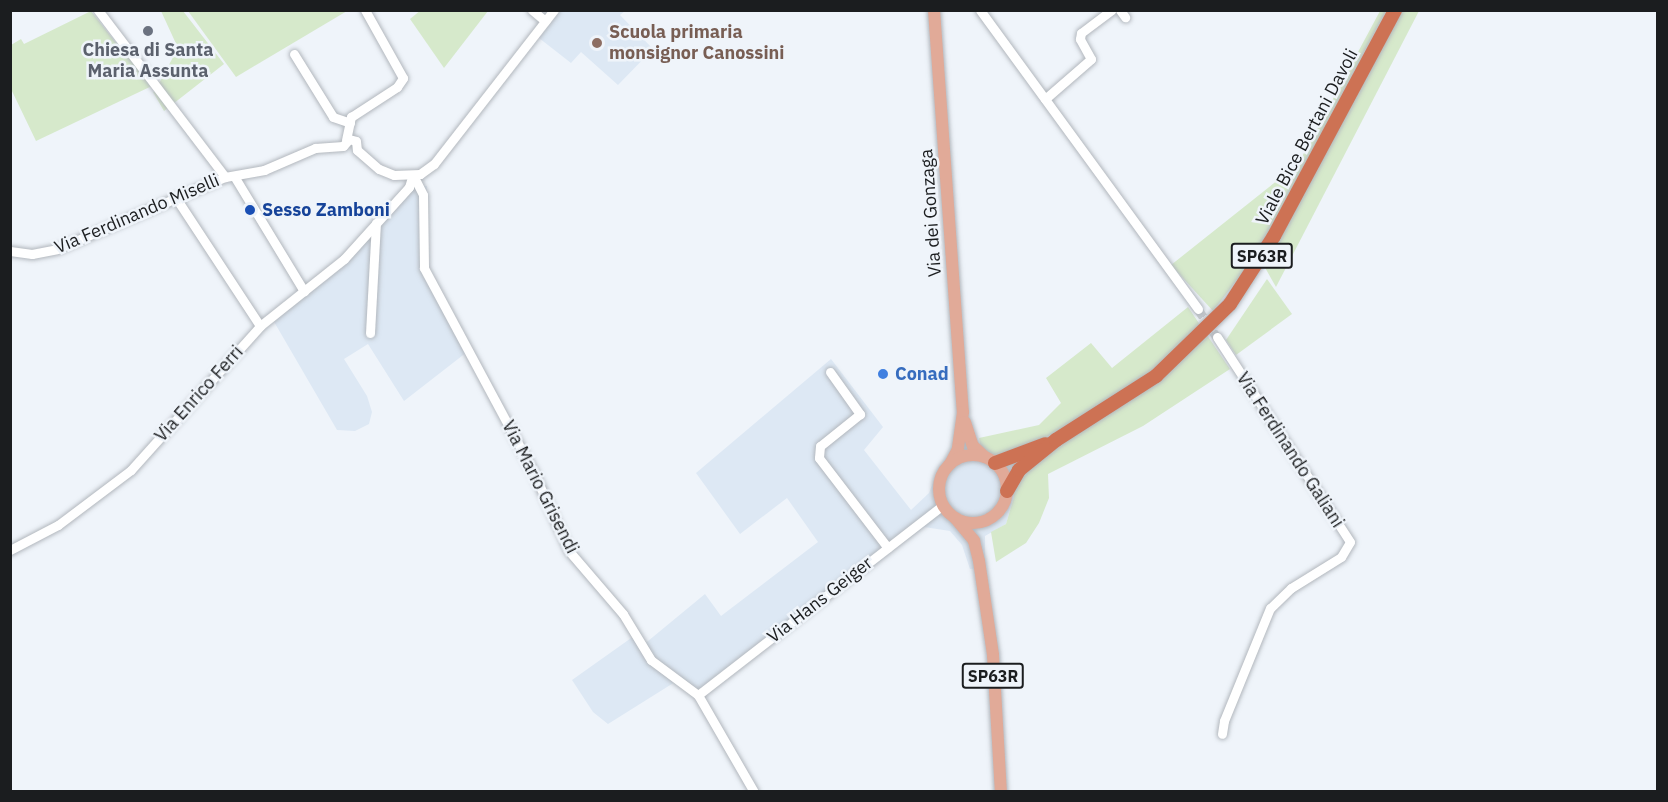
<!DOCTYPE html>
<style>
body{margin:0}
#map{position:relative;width:1668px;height:802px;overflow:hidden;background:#eff4fa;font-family:"IBM Plex Sans",sans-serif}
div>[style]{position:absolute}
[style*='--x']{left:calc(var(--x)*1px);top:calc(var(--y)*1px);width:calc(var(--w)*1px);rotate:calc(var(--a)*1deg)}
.built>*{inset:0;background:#dde8f4}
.green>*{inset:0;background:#d6e9cb}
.minor-tunnel>*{height:9px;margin-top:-4.5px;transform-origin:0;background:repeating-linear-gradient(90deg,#c5c9ce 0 9px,transparent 0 13.5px)}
.roads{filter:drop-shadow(0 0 2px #b2b7bd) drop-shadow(0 0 2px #b2b7bd)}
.minor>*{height:9px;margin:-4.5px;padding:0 4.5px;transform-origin:4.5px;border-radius:4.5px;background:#fff}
.major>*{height:12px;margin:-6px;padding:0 6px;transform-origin:6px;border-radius:6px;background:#e1aa98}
.major>.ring{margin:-6px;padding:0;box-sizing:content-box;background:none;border:12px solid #e1aa98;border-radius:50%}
.highway>*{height:14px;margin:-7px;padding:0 7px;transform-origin:7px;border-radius:7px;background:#cd7254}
.dots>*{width:16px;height:16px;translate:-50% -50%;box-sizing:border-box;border:3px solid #eff4fa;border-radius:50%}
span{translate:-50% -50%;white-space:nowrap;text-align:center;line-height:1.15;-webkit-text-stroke:5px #eff4fa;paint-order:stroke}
.shield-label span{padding:2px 4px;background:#eff4fa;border:2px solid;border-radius:4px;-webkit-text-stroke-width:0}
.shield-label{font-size:16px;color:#1b1d1f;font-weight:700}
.education-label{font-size:18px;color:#785e54;font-weight:700}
.left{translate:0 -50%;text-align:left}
.worship-label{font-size:18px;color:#5b616d;font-weight:700}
.street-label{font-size:18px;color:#1b1d1f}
.transit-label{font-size:18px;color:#164399;font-weight:700}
.shop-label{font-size:18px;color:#366cbe;font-weight:700}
.frame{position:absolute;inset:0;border:12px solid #1b1d1f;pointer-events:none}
</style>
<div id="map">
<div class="built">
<i style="clip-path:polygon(561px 10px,625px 11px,620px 15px,653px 49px,618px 85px,581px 52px,571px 63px,539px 38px)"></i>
<i style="clip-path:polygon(413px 186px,427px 186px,422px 260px,467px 352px,404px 401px,368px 344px,344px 359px,367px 396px,372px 412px,369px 424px,355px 431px,337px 430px,273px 320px,356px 252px)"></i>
<i style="clip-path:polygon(831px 359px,883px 427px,864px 450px,911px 510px,929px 493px,939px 467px,953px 454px,981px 448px,1008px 472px,1014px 497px,1006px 524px,985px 536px,985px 570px,970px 569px,962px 545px,950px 531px,924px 527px,699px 699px,675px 682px,608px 724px,593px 712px,572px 680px,634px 636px,642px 646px,705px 594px,721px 616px,818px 542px,787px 498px,740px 534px,696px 473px)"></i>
</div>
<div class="green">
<i style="clip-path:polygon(421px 10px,488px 10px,488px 11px,444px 68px,410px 19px)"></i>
<i style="clip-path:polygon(91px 11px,128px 58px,133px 57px,157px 87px,178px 48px,161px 11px,183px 11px,224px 64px,164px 111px,153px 92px,158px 90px,154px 85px,36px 141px,11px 89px,11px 45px,21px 39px,24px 44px)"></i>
<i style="clip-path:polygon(347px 11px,236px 77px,188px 11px,347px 10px)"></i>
<i style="clip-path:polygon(1380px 11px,1386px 11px,1256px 255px,1213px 311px,1171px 265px,1298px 164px)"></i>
<i style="clip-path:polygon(1401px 11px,1419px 11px,1276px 287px,1263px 264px)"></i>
<i style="clip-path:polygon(1267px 279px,1292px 314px,1236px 355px,1226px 340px)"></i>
<i style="clip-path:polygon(1188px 307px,1230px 369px,1143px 426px,1048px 474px,1049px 498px,1039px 523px,1026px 543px,996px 562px,991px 532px,1006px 524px,1014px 497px,1012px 487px,1053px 434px,993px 459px,981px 448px,979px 438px,1039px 425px,1061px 403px,1046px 378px,1091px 343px,1112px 368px)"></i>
</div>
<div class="minor-tunnel">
<i style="--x:1198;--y:309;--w:34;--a:56"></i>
</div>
<div class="roads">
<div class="minor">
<i style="--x:98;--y:10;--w:210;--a:52.7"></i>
<i style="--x:532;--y:10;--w:17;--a:40"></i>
<i style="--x:980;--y:10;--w:370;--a:53.9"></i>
<i style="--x:1120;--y:10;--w:9;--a:54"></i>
<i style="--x:294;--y:54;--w:74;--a:58.2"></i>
<i style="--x:333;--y:117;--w:18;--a:19"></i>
<i style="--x:1045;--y:99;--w:61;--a:-41"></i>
<i style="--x:1091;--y:59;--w:23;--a:-119"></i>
<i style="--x:1080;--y:39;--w:6;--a:-81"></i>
<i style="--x:1081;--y:33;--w:38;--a:-37"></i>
<i style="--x:346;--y:140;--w:24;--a:-78"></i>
<i style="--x:351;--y:117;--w:55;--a:-33.1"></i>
<i style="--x:397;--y:87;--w:11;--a:-56"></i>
<i style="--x:403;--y:78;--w:78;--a:-119.2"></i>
<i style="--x:234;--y:176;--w:135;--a:58.7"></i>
<i style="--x:414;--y:177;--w:20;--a:63"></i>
<i style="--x:423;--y:195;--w:73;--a:89.2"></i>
<i style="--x:424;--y:268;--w:233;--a:61.8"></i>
<i style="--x:534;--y:473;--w:85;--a:65.8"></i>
<i style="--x:569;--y:551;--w:83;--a:49.4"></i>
<i style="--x:623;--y:614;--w:54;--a:58.7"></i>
<i style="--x:651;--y:660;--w:59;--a:36.7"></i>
<i style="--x:698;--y:695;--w:112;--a:60"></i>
<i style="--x:176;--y:198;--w:153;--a:56.7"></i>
<i style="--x:10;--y:251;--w:22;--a:8"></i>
<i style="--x:32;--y:254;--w:25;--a:-11"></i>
<i style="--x:57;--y:249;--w:183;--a:-23.2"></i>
<i style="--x:225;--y:177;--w:40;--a:-10"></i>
<i style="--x:264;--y:170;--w:56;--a:-23.3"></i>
<i style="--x:315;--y:148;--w:28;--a:-4"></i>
<i style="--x:343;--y:146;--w:9;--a:-49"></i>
<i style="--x:349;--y:139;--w:7;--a:16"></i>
<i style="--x:356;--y:141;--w:9;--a:84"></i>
<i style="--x:357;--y:150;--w:29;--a:41"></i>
<i style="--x:379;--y:169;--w:16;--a:22"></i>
<i style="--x:394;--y:175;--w:26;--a:-2"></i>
<i style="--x:420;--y:174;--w:17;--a:-36"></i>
<i style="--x:434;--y:164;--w:195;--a:-52.1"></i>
<i style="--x:370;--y:333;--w:110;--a:-86.9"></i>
<i style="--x:1217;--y:337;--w:244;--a:57"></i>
<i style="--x:1350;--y:542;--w:17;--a:121"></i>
<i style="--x:1341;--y:557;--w:59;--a:148.2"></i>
<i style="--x:1291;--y:588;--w:29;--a:136"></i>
<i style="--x:1270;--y:608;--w:122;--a:112.2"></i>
<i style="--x:1224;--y:721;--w:13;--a:99"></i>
<i style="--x:830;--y:372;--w:52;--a:54.5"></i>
<i style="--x:860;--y:414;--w:51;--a:141.3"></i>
<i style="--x:820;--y:446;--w:12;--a:95"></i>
<i style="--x:819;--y:458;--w:113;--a:52.5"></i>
<i style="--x:10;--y:550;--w:54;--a:-27.5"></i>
<i style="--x:58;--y:525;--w:91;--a:-37"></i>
<i style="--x:131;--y:470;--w:193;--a:-48.1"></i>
<i style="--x:260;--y:326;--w:107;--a:-38.6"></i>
<i style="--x:344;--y:259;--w:97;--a:-47.9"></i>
<i style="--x:409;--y:187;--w:10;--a:-73"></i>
<i style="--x:698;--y:695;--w:310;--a:-37.8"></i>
</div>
<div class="major">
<i style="--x:934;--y:10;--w:403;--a:85.9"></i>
<i style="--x:963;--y:412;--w:37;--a:98"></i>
<i style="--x:958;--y:449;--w:17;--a:118"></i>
<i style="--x:965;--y:422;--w:25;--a:72"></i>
<i style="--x:973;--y:446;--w:16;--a:43"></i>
<i class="ring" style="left:939px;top:455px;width:56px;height:56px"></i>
<i style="--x:955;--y:518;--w:30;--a:50"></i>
<i style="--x:974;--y:541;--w:21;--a:76"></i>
<i style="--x:979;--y:561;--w:95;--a:81.5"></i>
<i style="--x:993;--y:655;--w:137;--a:86.7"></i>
</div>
<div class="highway">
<i style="--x:995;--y:463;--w:54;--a:-20.4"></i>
<i style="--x:1007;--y:491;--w:24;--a:-60"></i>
<i style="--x:1019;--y:470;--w:48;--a:-39"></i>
<i style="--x:1056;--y:440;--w:119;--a:-32.6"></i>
<i style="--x:1156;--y:376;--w:103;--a:-44.2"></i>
<i style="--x:1230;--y:304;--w:81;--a:-57.1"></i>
<i style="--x:1274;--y:236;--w:256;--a:-61.8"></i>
</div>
</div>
<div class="dots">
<i style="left:148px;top:31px;background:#6b7280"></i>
<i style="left:597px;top:43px;background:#8d6e63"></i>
<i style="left:250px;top:210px;background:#1a4fb4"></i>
<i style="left:883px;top:374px;background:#3f7fe0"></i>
</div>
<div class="shield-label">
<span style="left:1262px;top:256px">SP63R</span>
<span style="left:993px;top:676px">SP63R</span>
</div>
<div class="education-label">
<span class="left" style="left:609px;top:43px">Scuola primaria<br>monsignor Canossini</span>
</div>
<div class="worship-label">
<span style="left:148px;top:61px">Chiesa di Santa<br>Maria Assunta</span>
</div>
<div class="street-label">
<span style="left:1307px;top:137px;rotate:-62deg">Viale Bice Bertani Davoli</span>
<span style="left:931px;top:213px;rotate:-94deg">Via dei Gonzaga</span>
<span style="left:137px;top:214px;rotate:-23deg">Via Ferdinando Miselli</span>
<span style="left:199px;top:394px;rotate:-48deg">Via Enrico Ferri</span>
<span style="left:1290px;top:450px;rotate:57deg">Via Ferdinando Galiani</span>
<span style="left:540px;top:487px;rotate:63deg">Via Mario Grisendi</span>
<span style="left:820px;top:600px;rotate:-38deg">Via Hans Geiger</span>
</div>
<div class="transit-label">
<span class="left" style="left:262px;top:210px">Sesso Zamboni</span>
</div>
<div class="shop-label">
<span class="left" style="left:895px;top:374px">Conad</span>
</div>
<div class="frame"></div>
</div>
